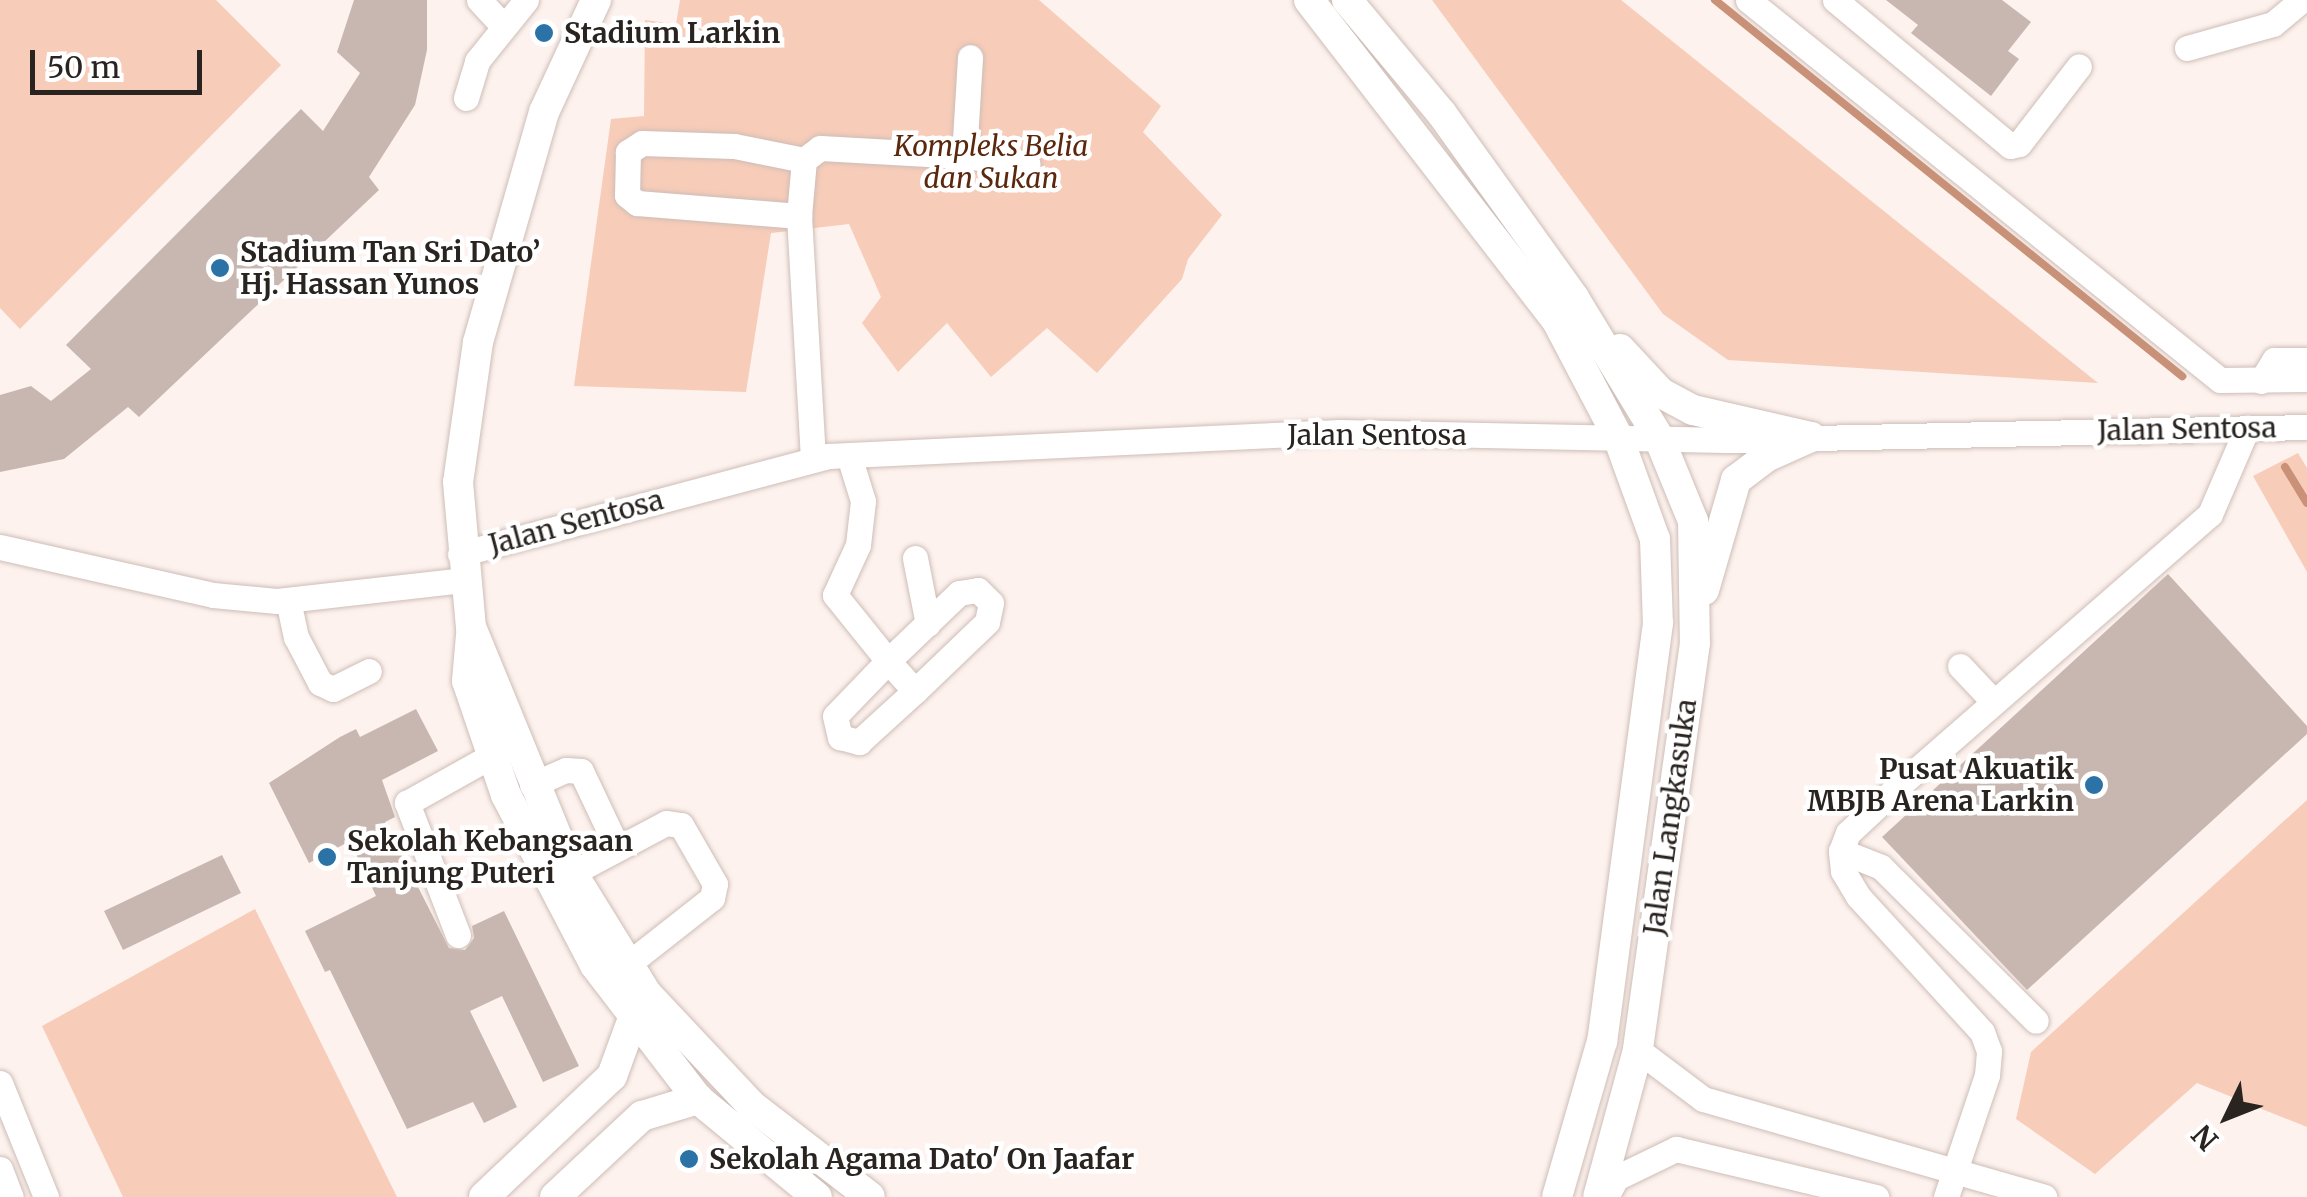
<!DOCTYPE html>
<meta charset="utf-8">
<style>
body{margin:0}
#map{position:relative;width:2307px;height:1197px;overflow:hidden;background:#fdf2ee;font-family:Merriweather,serif}
div>[style]{position:absolute}
[style*='--x']{left:calc(var(--x)*1px);top:calc(var(--y)*1px);width:calc(var(--w)*1px);rotate:calc(var(--a)*1deg)}
.green>*{inset:0;background:#f7ccb9}
.stream>*{height:8px;margin:-4px;padding:0 4px;transform-origin:4px;border-radius:4px;background:#c89178}
.building>*{inset:0;background:#c8b7b0}
.roads{filter:drop-shadow(0 0 2px #cebdb6) drop-shadow(0 0 2px #cebdb6)}
.minor>*{height:25px;margin:-12.5px;padding:0 12.5px;transform-origin:12.5px;border-radius:12.5px;background:#fff}
.major>*{height:30px;margin:-15px;padding:0 15px;transform-origin:15px;border-radius:15px;background:#fff}
.dots>*{width:28px;height:28px;translate:-50% -50%;box-sizing:border-box;border:5px solid #fff;border-radius:50%}
span{translate:-50% -50%;white-space:nowrap;text-align:center;line-height:1.15;-webkit-text-stroke:9px #fff;paint-order:stroke}
.poi-label{font-size:28px;color:#2a2421;font-weight:700}
.left{translate:0 -50%;text-align:left}
.right{translate:-100% -50%;text-align:right}
.park-label{font-size:28px;color:#5b270d;font-style:italic}
.street-label{font-size:28px;color:#2a2421}
.north{position:absolute;left:2177px;top:1067px;width:100px;height:100px;-webkit-text-stroke:8px #fff;paint-order:stroke;rotate:227deg;font-size:28px;font-weight:700;line-height:40px;text-align:center;color:#2a2421}
.north::after{content:'';display:block;margin:auto;width:35px;height:45px;background:#2a2421;clip-path:polygon(50% 0,100% 100%,50% 72%,0 100%)}
.scale{position:absolute;left:30px;top:50px;width:172px;height:45px;box-sizing:border-box;border:5px solid #2a2421;border-top:0;padding-left:12px;font-size:30px;line-height:35px;white-space:nowrap;color:#2a2421;-webkit-text-stroke:8px #fff;paint-order:stroke}
</style>
<div id="map">
<div class="green">
<i style="clip-path:polygon(0 0,216px 0,281px 65px,20px 329px,0 308px)"></i>
<i style="clip-path:polygon(680px 0,1039px 0,1161px 106px,1143px 132px,1222px 215px,1188px 259px,1182px 279px,1097px 373px,1047px 328px,991px 377px,947px 323px,898px 372px,862px 323px,881px 297px,849px 224px,771px 233px,746px 392px,574px 386px,611px 119px,644px 116px,645px 20px,676px 24px)"></i>
<i style="clip-path:polygon(1432px 0,1621px 0,2098px 383px,1728px 360px,1663px 314px)"></i>
<i style="clip-path:polygon(2298px 453px,2307px 468px,2307px 572px,2253px 476px)"></i>
<i style="clip-path:polygon(2307px 800px,2307px 1127px,2197px 1083px,2095px 1174px,2016px 1119px,2031px 1052px)"></i>
<i style="clip-path:polygon(255px 909px,397px 1197px,123px 1197px,42px 1026px)"></i>
</div>
<div class="stream">
<i style="--x:1715;--y:0;--w:600;--a:38.84"></i>
<i style="--x:2285;--y:467;--w:42;--a:58.6"></i>
</div>
<div class="building">
<i style="clip-path:polygon(354px 0,427px 0,427px 50px,415px 105px,369px 177px,379px 190px,139px 417px,128px 407px,64px 459px,0 472px,0 395px,31px 386px,51px 401px,91px 369px,66px 345px,301px 109px,323px 131px,360px 73px,337px 52px)"></i>
<i style="clip-path:polygon(1886px 0,2002px 0,2031px 22px,2008px 51px,2019px 59px,1991px 96px,1911px 33px,1918px 25px)"></i>
<i style="clip-path:polygon(2168px 574px,2307px 726px,2307px 734px,2027px 990px,1882px 837px)"></i>
<i style="clip-path:polygon(416px 709px,438px 751px,382px 780px,395px 817px,385px 822px,449px 948px,465px 950px,474px 938px,472px 926px,504px 911px,579px 1066px,543px 1082px,502px 996px,470px 1011px,517px 1107px,484px 1123px,473px 1102px,407px 1129px,330px 970px,325px 972px,305px 931px,376px 896px,350px 841px,309px 863px,269px 783px,340px 737px,356px 729px,360px 737px)"></i>
<i style="clip-path:polygon(222px 855px,241px 893px,123px 950px,104px 911px)"></i>
</div>
<div class="roads">
<div class="minor">
<i style="--x:479;--y:0;--w:34;--a:47"></i>
<i style="--x:1748;--y:0;--w:606;--a:38.84"></i>
<i style="--x:2220;--y:380;--w:87;--a:-0.7"></i>
<i style="--x:1835;--y:0;--w:228;--a:39.8"></i>
<i style="--x:2010;--y:146;--w:9;--a:-13"></i>
<i style="--x:2019;--y:144;--w:98;--a:-52.4"></i>
<i style="--x:2187;--y:48;--w:89;--a:-15.6"></i>
<i style="--x:2273;--y:24;--w:38;--a:-40"></i>
<i style="--x:466;--y:98;--w:39;--a:-73"></i>
<i style="--x:477;--y:61;--w:78;--a:-51.2"></i>
<i style="--x:964;--y:156;--w:64;--a:7.1"></i>
<i style="--x:804;--y:160;--w:71;--a:-168.7"></i>
<i style="--x:734;--y:146;--w:92;--a:-178.1"></i>
<i style="--x:642;--y:143;--w:17;--a:147"></i>
<i style="--x:628;--y:152;--w:43;--a:91.3"></i>
<i style="--x:627;--y:195;--w:13;--a:39"></i>
<i style="--x:637;--y:203;--w:163;--a:4.6"></i>
<i style="--x:799;--y:216;--w:243;--a:86.7"></i>
<i style="--x:799;--y:216;--w:56;--a:-84.9"></i>
<i style="--x:804;--y:160;--w:20;--a:-37"></i>
<i style="--x:820;--y:148;--w:144;--a:3.2"></i>
<i style="--x:964;--y:156;--w:99;--a:-86.5"></i>
<i style="--x:2261;--y:381;--w:25;--a:-58"></i>
<i style="--x:2274;--y:360;--w:33;--a:0"></i>
<i style="--x:849;--y:456;--w:47;--a:72.7"></i>
<i style="--x:863;--y:501;--w:44;--a:96.5"></i>
<i style="--x:858;--y:545;--w:55;--a:114.7"></i>
<i style="--x:835;--y:595;--w:85;--a:51.2"></i>
<i style="--x:888;--y:661;--w:76;--a:133.9"></i>
<i style="--x:835;--y:716;--w:22;--a:77"></i>
<i style="--x:840;--y:737;--w:20;--a:15"></i>
<i style="--x:859;--y:742;--w:76;--a:-42.3"></i>
<i style="--x:915;--y:691;--w:40;--a:-132"></i>
<i style="--x:888;--y:661;--w:98;--a:-43.8"></i>
<i style="--x:959;--y:593;--w:19;--a:-9"></i>
<i style="--x:978;--y:590;--w:18;--a:45"></i>
<i style="--x:991;--y:603;--w:19;--a:102"></i>
<i style="--x:987;--y:622;--w:100;--a:136.2"></i>
<i style="--x:0;--y:547;--w:218;--a:12.7"></i>
<i style="--x:213;--y:595;--w:64;--a:5.4"></i>
<i style="--x:277;--y:601;--w:187;--a:-6.4"></i>
<i style="--x:460;--y:554;--w:381;--a:-14.9"></i>
<i style="--x:828;--y:456;--w:512;--a:-2.69"></i>
<i style="--x:1339;--y:432;--w:386;--a:1.2"></i>
<i style="--x:1725;--y:440;--w:582;--a:-1.28"></i>
<i style="--x:915;--y:558;--w:67;--a:78.9"></i>
<i style="--x:288;--y:600;--w:38;--a:78"></i>
<i style="--x:296;--y:637;--w:52;--a:62.4"></i>
<i style="--x:320;--y:683;--w:14;--a:25"></i>
<i style="--x:333;--y:689;--w:40;--a:-26.6"></i>
<i style="--x:1960;--y:666;--w:48;--a:46.7"></i>
<i style="--x:532;--y:785;--w:37;--a:-24"></i>
<i style="--x:566;--y:770;--w:15;--a:4"></i>
<i style="--x:581;--y:771;--w:84;--a:64.7"></i>
<i style="--x:1841;--y:851;--w:43;--a:21.8"></i>
<i style="--x:1881;--y:867;--w:218;--a:44.8"></i>
<i style="--x:572;--y:873;--w:106;--a:-28"></i>
<i style="--x:666;--y:823;--w:15;--a:8"></i>
<i style="--x:681;--y:825;--w:68;--a:60"></i>
<i style="--x:715;--y:884;--w:14;--a:102"></i>
<i style="--x:712;--y:898;--w:108;--a:141.8"></i>
<i style="--x:458;--y:935;--w:142;--a:-111.1"></i>
<i style="--x:407;--y:803;--w:96;--a:-29.2"></i>
<i style="--x:1638;--y:1050;--w:81;--a:37"></i>
<i style="--x:1703;--y:1099;--w:355;--a:16"></i>
<i style="--x:0;--y:1083;--w:123;--a:68"></i>
<i style="--x:0;--y:1169;--w:30;--a:69"></i>
<i style="--x:1606;--y:1197;--w:21;--a:-62"></i>
<i style="--x:1616;--y:1178;--w:67;--a:-25.8"></i>
<i style="--x:1676;--y:1149;--w:206;--a:13.5"></i>
<i style="--x:1946;--y:1197;--w:129;--a:-71.4"></i>
<i style="--x:1987;--y:1075;--w:24;--a:-85"></i>
<i style="--x:1989;--y:1051;--w:20;--a:-110"></i>
<i style="--x:1982;--y:1032;--w:184;--a:-132.4"></i>
<i style="--x:1858;--y:896;--w:29;--a:-121"></i>
<i style="--x:1843;--y:871;--w:20;--a:-96"></i>
<i style="--x:1841;--y:851;--w:19;--a:-69"></i>
<i style="--x:1848;--y:833;--w:76;--a:-42.9"></i>
<i style="--x:1904;--y:781;--w:406;--a:-41.1"></i>
<i style="--x:2210;--y:514;--w:94;--a:-66.7"></i>
</div>
<div class="major">
<i style="--x:596;--y:0;--w:123;--a:114.9"></i>
<i style="--x:544;--y:112;--w:239;--a:106"></i>
<i style="--x:478;--y:342;--w:141;--a:98.1"></i>
<i style="--x:458;--y:482;--w:146;--a:84.9"></i>
<i style="--x:471;--y:627;--w:266;--a:67.7"></i>
<i style="--x:572;--y:873;--w:141;--a:58.3"></i>
<i style="--x:646;--y:993;--w:154;--a:46.8"></i>
<i style="--x:751;--y:1105;--w:150;--a:37.7"></i>
<i style="--x:1309;--y:0;--w:406;--a:52.3"></i>
<i style="--x:1557;--y:321;--w:131;--a:62.3"></i>
<i style="--x:1618;--y:437;--w:109;--a:70.1"></i>
<i style="--x:1655;--y:539;--w:84;--a:88"></i>
<i style="--x:1658;--y:623;--w:422;--a:97.6"></i>
<i style="--x:1602;--y:1041;--w:162;--a:106.1"></i>
<i style="--x:1347;--y:0;--w:148;--a:50.2"></i>
<i style="--x:1442;--y:114;--w:226;--a:54.3"></i>
<i style="--x:1574;--y:298;--w:164;--a:58.7"></i>
<i style="--x:1659;--y:438;--w:90;--a:67.7"></i>
<i style="--x:1693;--y:521;--w:122;--a:89.1"></i>
<i style="--x:1695;--y:643;--w:411;--a:98"></i>
<i style="--x:1638;--y:1050;--w:152;--a:105.2"></i>
<i style="--x:1620;--y:349;--w:60;--a:47"></i>
<i style="--x:1661;--y:393;--w:36;--a:28"></i>
<i style="--x:1693;--y:410;--w:121;--a:12.9"></i>
<i style="--x:1704;--y:590;--w:115;--a:-73.8"></i>
<i style="--x:1736;--y:480;--w:38;--a:-37"></i>
<i style="--x:1766;--y:457;--w:49;--a:-24"></i>
<i style="--x:471;--y:635;--w:46;--a:95"></i>
<i style="--x:467;--y:681;--w:120;--a:71.1"></i>
<i style="--x:506;--y:795;--w:192;--a:62.4"></i>
<i style="--x:595;--y:965;--w:169;--a:52.5"></i>
<i style="--x:698;--y:1099;--w:154;--a:39.5"></i>
<i style="--x:484;--y:1197;--w:176;--a:-43.4"></i>
<i style="--x:612;--y:1076;--w:59;--a:-70"></i>
<i style="--x:555;--y:1197;--w:119;--a:-43"></i>
<i style="--x:642;--y:1116;--w:59;--a:-16.9"></i>
</div>
</div>
<div class="dots">
<i style="left:544px;top:33px;background:#2b72a7"></i>
<i style="left:220px;top:268px;background:#2b72a7"></i>
<i style="left:2094px;top:785px;background:#2b72a7"></i>
<i style="left:327px;top:857px;background:#2b72a7"></i>
<i style="left:689px;top:1159px;background:#2b72a7"></i>
</div>
<div class="poi-label">
<span class="left" style="left:564px;top:33px">Stadium Larkin</span>
<span class="left" style="left:240px;top:268px">Stadium Tan Sri Dato’<br>Hj. Hassan Yunos</span>
<span class="right" style="left:2074px;top:785px">Pusat Akuatik<br>MBJB Arena Larkin</span>
<span class="left" style="left:347px;top:857px">Sekolah Kebangsaan<br>Tanjung Puteri</span>
<span class="left" style="left:709px;top:1159px">Sekolah Agama Dato' On Jaafar</span>
</div>
<div class="park-label">
<span style="left:991px;top:162px">Kompleks Belia<br>dan Sukan</span>
</div>
<div class="street-label">
<span style="left:2187px;top:429px;rotate:-1deg">Jalan Sentosa</span>
<span style="left:1377px;top:435px">Jalan Sentosa</span>
<span style="left:576px;top:522px;rotate:-15deg">Jalan Sentosa</span>
<span style="left:1670px;top:817px;rotate:-82deg">Jalan Langkasuka</span>
</div>
<div class="north">N</div>
<div class="scale">50 m</div>
</div>
